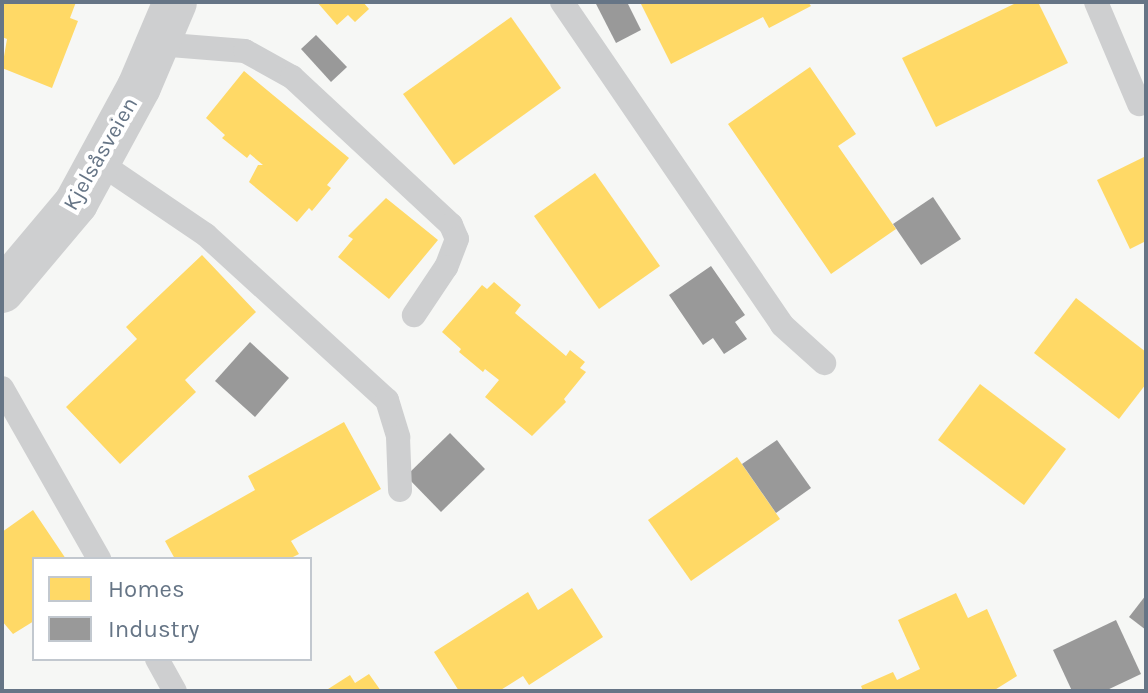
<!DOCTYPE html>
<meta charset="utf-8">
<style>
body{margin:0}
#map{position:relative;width:1148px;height:693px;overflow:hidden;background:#f6f7f5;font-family:Karla,sans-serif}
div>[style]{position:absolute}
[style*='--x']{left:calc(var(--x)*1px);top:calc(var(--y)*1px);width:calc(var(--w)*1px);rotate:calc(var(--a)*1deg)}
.homes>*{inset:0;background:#ffd966}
.industry>*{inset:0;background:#999}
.service>*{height:24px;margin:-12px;padding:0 12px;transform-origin:12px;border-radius:12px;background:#cecfd0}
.tertiary>*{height:44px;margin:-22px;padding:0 22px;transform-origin:22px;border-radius:22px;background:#cecfd0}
span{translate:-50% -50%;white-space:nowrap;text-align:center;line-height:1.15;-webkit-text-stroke:8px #fff;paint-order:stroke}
.street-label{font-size:22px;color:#667586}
.frame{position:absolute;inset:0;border:4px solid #667586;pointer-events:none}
.legend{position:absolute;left:32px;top:557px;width:280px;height:104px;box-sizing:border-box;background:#fff;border:2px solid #c2c8cf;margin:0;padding:10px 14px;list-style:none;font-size:24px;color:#667586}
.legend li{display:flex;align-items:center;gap:16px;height:40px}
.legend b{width:40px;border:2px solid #c2c8cf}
</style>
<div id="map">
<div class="homes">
<i style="clip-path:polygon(2px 2px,76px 2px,70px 18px,78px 21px,52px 88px,2px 68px,7px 39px,2px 37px)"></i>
<i style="clip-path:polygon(317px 2px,363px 2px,369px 9px,355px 22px,348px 15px,337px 25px)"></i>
<i style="clip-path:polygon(640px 2px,808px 2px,811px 6px,769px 28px,763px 17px,671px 64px)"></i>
<i style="clip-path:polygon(1018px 2px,1038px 2px,1068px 63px,936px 127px,902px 58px)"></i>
<i style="clip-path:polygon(511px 17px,561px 88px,454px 165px,403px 94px)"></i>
<i style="clip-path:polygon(810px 67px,856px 134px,838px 146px,896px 229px,831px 274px,728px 124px)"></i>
<i style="clip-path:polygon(244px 71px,349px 158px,327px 185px,331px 188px,312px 211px,309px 208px,297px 222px,249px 182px,258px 165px,263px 165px,250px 154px,247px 158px,222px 138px,225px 135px,206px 118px)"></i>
<i style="clip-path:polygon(1146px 156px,1146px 241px,1130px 249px,1097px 180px)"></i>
<i style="clip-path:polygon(595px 173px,660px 266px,599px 309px,534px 216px)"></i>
<i style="clip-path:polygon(386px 198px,438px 240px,389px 299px,338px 257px,353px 239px,348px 236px)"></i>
<i style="clip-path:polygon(202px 255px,256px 312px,185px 380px,196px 392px,120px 464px,66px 407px,137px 339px,126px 327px)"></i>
<i style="clip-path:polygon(494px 282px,521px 305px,515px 313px,566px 356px,570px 350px,585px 362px,580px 368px,586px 372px,564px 399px,566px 402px,532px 436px,485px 397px,499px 380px,485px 369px,483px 372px,459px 352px,461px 349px,442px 332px,482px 285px,487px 289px)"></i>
<i style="clip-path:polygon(1076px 298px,1146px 352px,1146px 384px,1119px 419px,1034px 353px)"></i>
<i style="clip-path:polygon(980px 384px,1066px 449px,1024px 505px,938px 440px)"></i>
<i style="clip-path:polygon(344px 422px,381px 489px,291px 541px,299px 554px,289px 559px,175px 559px,165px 541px,255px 490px,248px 476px)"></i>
<i style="clip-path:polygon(737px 457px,780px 519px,691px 581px,648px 520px)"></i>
<i style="clip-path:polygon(33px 510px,66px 559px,34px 559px,34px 621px,13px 634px,2px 621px,2px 532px)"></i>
<i style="clip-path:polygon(572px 588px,603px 637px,529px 685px,523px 676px,499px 691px,459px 691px,434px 652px,528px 592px,538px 610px)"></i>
<i style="clip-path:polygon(956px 593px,968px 618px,987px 609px,1017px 676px,993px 691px,863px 691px,861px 686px,893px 672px,897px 680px,920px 669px,898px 620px)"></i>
<i style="clip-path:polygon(369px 674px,381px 691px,325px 691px,350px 675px,355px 683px)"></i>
</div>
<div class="industry">
<i style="clip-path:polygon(595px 2px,627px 2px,641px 30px,616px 43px)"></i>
<i style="clip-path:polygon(316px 35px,347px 67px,331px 82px,301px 49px)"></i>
<i style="clip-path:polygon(933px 197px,961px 239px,921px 265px,893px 224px)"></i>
<i style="clip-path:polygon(711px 266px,745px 315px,735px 322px,747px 339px,724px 354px,713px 338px,703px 345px,669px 295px)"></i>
<i style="clip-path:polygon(250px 342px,289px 378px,255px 417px,215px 381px)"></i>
<i style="clip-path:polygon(450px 433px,485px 469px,441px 512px,406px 476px)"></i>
<i style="clip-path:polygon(777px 440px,811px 488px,776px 513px,742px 464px)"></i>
<i style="clip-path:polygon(1146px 595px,1146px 630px,1129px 617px)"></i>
<i style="clip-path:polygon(1116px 620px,1141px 674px,1105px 691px,1072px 691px,1053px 650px)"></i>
</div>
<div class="service">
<i style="--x:562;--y:2;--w:391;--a:55.7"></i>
<i style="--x:782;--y:325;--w:57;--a:42.1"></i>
<i style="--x:1096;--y:2;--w:111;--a:67.1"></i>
<i style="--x:158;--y:44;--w:87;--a:4.6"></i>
<i style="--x:245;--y:51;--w:54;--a:29"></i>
<i style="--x:292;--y:77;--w:217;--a:42.9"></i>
<i style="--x:451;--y:225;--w:15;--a:67"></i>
<i style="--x:457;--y:239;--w:30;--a:111"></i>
<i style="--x:446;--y:267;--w:58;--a:123.7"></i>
<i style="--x:100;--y:163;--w:128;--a:34.2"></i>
<i style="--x:206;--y:235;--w:245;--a:42.4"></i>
<i style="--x:387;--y:400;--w:39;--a:73"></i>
<i style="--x:398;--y:437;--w:53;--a:87.8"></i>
<i style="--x:2;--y:388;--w:197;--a:60.4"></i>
<i style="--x:157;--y:659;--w:37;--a:61"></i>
</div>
<div class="tertiary">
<i style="--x:2;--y:291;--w:115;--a:-49.9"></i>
<i style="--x:76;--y:203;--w:132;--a:-61.5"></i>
<i style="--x:139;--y:87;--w:92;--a:-67"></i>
</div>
<div class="street-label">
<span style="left:101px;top:154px;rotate:-60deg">Kjelsåsveien</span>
</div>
<div class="frame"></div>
<ul class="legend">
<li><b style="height:22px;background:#ffd966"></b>Homes</li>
<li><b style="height:22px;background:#999"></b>Industry</li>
</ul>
</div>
